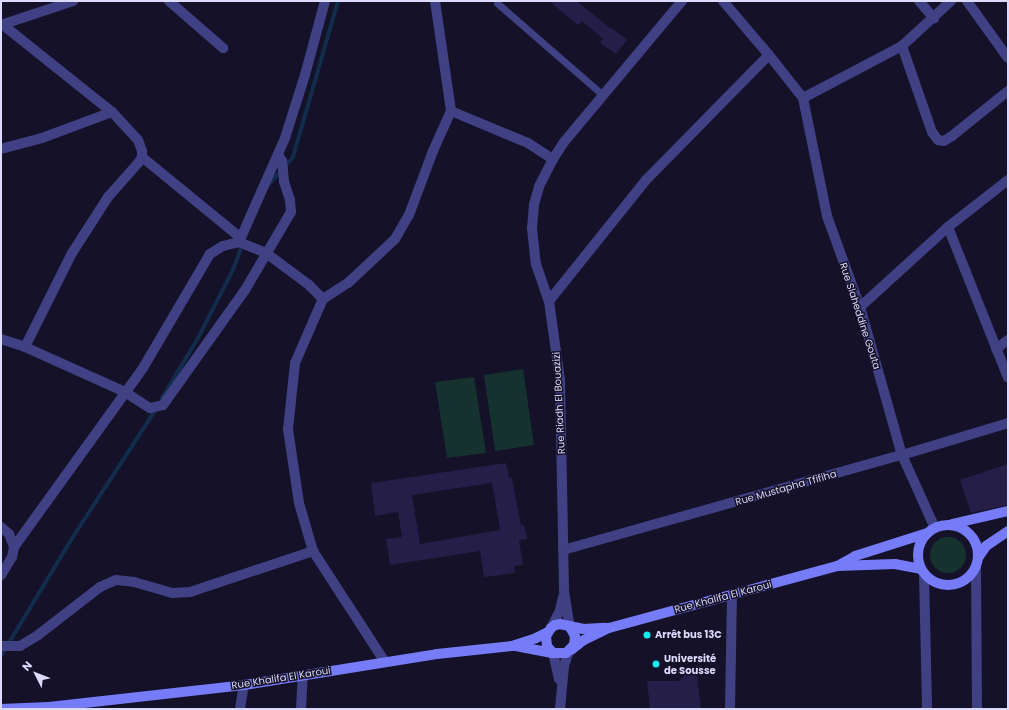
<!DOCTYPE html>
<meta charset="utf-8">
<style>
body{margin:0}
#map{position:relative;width:1009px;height:710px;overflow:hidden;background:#141128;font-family:Poppins,sans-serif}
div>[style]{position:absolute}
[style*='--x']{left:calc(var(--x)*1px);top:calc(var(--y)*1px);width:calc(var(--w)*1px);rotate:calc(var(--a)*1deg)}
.green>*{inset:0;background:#15322f}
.round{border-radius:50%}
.stream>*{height:4px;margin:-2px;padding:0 2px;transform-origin:2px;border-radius:2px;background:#122c4c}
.building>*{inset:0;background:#241e48}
.lane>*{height:7px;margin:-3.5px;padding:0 3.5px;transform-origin:3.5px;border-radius:3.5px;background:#3f4184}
.street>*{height:10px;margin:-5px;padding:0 5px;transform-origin:5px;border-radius:5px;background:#3f4184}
.secondary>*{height:10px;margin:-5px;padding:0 5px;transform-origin:5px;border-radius:5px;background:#767cf8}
.secondary>.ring{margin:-5px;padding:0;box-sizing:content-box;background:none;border:10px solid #767cf8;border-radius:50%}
.dots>*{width:11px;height:11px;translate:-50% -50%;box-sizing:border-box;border:2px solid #141128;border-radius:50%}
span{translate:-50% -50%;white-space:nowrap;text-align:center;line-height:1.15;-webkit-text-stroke:3px #141128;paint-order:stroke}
.street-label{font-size:10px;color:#dcdafd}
.poi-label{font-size:10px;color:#dcdafd;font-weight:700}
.left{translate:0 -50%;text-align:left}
.frame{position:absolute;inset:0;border:2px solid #dcdafd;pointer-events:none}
.north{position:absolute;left:16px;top:654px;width:40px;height:40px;-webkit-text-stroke:3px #141128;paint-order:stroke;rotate:312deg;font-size:11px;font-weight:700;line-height:16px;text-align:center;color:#dcdafd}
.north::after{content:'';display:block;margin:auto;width:14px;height:18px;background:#dcdafd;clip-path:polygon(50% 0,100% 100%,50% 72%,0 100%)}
</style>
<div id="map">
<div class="green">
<i style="clip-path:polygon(523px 369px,534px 445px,495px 451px,484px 375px)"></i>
<i style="clip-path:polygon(474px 377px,486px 453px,447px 458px,435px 382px)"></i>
<i class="round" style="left:930px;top:537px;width:36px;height:36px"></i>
</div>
<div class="stream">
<i style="--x:269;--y:184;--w:36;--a:-48"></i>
<i style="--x:293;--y:157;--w:162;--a:-73.9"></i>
<i style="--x:162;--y:398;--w:70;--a:-59"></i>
<i style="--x:198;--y:338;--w:76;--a:-62.8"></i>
<i style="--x:233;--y:270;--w:29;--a:-70"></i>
<i style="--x:1;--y:656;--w:135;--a:-58.9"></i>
<i style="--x:71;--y:540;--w:156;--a:-57"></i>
</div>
<div class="building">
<i style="clip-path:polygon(549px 1px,577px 1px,611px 29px,612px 28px,627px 40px,616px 54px,600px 43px,603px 39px,582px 21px,578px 25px)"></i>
<i style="clip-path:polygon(evenodd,506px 463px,509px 478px,512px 478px,521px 525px,524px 525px,527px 539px,519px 540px,523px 565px,514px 566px,515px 573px,484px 577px,480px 551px,390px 565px,386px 539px,402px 537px,398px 512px,375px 516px,371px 483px,506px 463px,492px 483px,500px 530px,420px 544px,412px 495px,492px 483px)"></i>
<i style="clip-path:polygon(1008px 464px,1008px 505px,971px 513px,960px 480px)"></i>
<i style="clip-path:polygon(689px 670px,697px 676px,701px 709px,650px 709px,647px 681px,679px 681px)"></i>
</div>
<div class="lane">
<i style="--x:497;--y:3;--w:140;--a:41"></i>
</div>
<div class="street">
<i style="--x:169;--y:1;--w:72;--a:41"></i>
<i style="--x:435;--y:1;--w:111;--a:81.7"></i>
<i style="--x:451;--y:111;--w:83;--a:22.6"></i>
<i style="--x:528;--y:143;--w:30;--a:33"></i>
<i style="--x:553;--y:159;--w:31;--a:117"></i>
<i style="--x:539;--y:187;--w:19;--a:106"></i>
<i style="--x:534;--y:205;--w:23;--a:95"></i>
<i style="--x:532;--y:228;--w:36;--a:84"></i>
<i style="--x:536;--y:264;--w:39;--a:71"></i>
<i style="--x:549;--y:301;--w:80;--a:82.1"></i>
<i style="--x:560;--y:380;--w:211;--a:88.9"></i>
<i style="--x:564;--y:591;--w:36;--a:81"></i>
<i style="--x:723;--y:1;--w:71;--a:49.6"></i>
<i style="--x:769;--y:55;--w:55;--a:51.7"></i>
<i style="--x:803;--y:98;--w:112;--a:-27.7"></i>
<i style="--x:902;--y:46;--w:67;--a:-42.6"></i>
<i style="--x:919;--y:1;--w:23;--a:49"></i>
<i style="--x:967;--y:1;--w:70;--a:54.3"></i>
<i style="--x:1;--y:25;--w:76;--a:-18.4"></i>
<i style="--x:3;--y:25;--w:139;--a:38.6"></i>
<i style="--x:112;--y:112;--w:38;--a:47"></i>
<i style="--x:138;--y:140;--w:12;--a:70"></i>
<i style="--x:142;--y:151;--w:6;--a:90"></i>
<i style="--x:142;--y:157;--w:6;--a:121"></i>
<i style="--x:139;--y:162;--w:47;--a:131.5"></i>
<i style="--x:108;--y:197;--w:67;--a:122.7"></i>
<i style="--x:72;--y:253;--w:105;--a:116.6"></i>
<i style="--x:902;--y:46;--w:91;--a:70.8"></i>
<i style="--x:932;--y:132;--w:10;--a:53"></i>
<i style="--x:938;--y:140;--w:6;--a:9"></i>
<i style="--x:944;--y:141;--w:9;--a:-32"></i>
<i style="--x:952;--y:136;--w:72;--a:-38.8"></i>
<i style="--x:803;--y:98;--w:120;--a:78.5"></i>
<i style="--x:827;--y:216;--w:97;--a:70.1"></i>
<i style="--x:860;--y:307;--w:154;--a:74.2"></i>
<i style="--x:902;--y:455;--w:80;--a:65.7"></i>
<i style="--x:1;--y:149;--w:42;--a:-15"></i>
<i style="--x:42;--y:138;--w:75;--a:-20.4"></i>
<i style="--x:142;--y:157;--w:128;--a:39.3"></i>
<i style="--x:553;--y:159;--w:20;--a:-57"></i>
<i style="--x:564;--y:142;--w:184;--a:-50.1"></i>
<i style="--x:948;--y:227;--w:162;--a:68.3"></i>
<i style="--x:323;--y:299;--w:20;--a:-135"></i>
<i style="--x:309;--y:285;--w:54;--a:-143.3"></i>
<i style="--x:266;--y:253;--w:29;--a:-158"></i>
<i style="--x:239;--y:242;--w:114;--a:-66.1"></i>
<i style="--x:285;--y:138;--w:66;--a:-72.4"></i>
<i style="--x:305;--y:75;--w:77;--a:-74.9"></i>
<i style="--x:549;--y:301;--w:155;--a:-51.3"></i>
<i style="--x:646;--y:180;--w:175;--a:-45.5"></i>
<i style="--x:860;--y:307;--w:119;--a:-42.3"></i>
<i style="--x:948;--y:227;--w:76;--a:-38.1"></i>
<i style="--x:1;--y:339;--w:25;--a:18"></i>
<i style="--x:25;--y:347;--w:110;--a:24.2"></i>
<i style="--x:125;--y:392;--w:30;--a:33"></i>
<i style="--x:150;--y:408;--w:13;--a:-13"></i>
<i style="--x:163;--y:405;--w:141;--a:-54.5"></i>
<i style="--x:245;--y:290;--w:91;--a:-59.5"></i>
<i style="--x:291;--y:212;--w:12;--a:-95"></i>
<i style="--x:290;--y:200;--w:19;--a:-108"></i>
<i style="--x:284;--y:182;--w:21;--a:-95"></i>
<i style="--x:282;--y:161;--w:6;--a:-121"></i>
<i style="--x:996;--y:349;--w:15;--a:-37"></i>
<i style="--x:1;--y:527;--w:11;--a:41"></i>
<i style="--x:9;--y:534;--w:14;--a:69"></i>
<i style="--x:14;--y:547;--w:10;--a:101"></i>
<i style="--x:12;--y:557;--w:21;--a:121"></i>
<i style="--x:14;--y:547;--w:221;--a:-54.2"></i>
<i style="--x:143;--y:368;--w:132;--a:-59.6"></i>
<i style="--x:210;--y:254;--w:15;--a:-32"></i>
<i style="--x:223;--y:246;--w:16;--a:-14"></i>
<i style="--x:563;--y:550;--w:352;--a:-15.7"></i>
<i style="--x:902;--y:455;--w:111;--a:-16.8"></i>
<i style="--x:976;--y:566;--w:143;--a:89.6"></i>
<i style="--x:924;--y:574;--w:135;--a:88.7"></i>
<i style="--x:551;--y:628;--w:20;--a:-63"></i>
<i style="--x:560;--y:610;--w:13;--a:-77"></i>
<i style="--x:1;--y:646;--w:19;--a:0"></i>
<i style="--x:20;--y:646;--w:21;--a:-31"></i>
<i style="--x:38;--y:635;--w:78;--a:-37.7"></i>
<i style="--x:100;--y:587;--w:17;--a:-24"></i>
<i style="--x:116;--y:580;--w:18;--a:6"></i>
<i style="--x:134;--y:582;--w:40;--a:16"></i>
<i style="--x:172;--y:593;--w:18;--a:-3"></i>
<i style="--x:190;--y:592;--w:130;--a:-18.4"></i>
<i style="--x:553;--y:653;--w:27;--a:77"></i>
<i style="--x:385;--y:662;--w:132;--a:-123"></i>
<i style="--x:313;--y:551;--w:50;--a:-106.3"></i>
<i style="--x:299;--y:503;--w:75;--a:-98.5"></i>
<i style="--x:288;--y:429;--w:66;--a:-83.9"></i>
<i style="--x:295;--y:363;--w:70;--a:-66.4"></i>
<i style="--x:323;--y:299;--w:30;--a:-33"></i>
<i style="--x:348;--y:283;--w:64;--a:-43.1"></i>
<i style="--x:395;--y:239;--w:28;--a:-60"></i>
<i style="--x:409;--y:215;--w:68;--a:-69.4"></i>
<i style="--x:433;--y:151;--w:44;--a:-65.8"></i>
<i style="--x:240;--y:709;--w:24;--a:-81"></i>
<i style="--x:301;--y:709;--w:34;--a:-87"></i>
<i style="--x:560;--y:709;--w:43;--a:-84.7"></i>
<i style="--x:564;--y:666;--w:16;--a:-72"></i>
<i style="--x:730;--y:709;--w:114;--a:-89"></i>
</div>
<div class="secondary">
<i style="--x:952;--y:524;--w:57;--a:-13.1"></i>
<i class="ring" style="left:918px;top:525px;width:50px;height:50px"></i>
<i style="--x:978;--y:558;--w:14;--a:-56"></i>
<i style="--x:986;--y:546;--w:27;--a:-34"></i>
<i style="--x:839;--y:565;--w:18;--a:-29"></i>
<i style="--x:855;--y:556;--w:76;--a:-17.7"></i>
<i style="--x:570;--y:627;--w:10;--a:61"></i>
<i style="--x:575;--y:636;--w:9;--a:96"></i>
<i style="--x:574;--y:645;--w:11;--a:135"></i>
<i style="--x:566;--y:653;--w:13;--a:180"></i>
<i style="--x:553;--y:653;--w:9;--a:-131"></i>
<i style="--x:547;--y:646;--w:10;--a:-96"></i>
<i style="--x:546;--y:636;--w:9;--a:-58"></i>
<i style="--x:551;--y:628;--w:5;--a:-37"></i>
<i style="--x:555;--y:625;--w:5;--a:-11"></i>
<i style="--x:560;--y:624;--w:24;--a:12"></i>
<i style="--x:583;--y:629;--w:22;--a:-3"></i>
<i style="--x:516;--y:646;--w:38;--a:11"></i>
<i style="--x:571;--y:650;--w:16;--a:-38"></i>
<i style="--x:584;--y:640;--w:28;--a:-26"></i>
<i style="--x:609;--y:628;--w:236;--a:-15.2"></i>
<i style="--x:837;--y:566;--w:58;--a:-2"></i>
<i style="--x:895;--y:564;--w:26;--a:11"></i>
<i style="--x:1;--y:709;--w:48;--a:-2.4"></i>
<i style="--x:49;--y:707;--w:196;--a:-6.4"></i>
<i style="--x:244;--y:685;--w:195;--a:-9.1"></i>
<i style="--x:437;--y:654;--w:75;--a:-6.1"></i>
<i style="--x:512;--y:646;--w:25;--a:-18"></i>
<i style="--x:536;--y:638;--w:13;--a:-27"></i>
</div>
<div class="dots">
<i style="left:647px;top:635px;background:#11ecf3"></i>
<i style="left:656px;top:664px;background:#11ecf3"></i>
</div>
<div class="street-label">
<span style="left:860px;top:316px;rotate:72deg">Rue Slaheddine Gouta</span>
<span style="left:559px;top:403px;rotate:-93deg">Rue Riadh El Bouazizi</span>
<span style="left:786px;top:488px;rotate:-16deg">Rue Mustapha Tfifiha</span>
<span style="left:723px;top:597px;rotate:-15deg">Rue Khalifa El Karoui</span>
<span style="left:281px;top:678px;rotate:-9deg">Rue Khalifa El Karoui</span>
</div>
<div class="poi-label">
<span class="left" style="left:655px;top:635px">Arrêt bus 13C</span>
<span class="left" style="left:664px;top:664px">Université<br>de Sousse</span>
</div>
<div class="frame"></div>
<div class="north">N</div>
</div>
